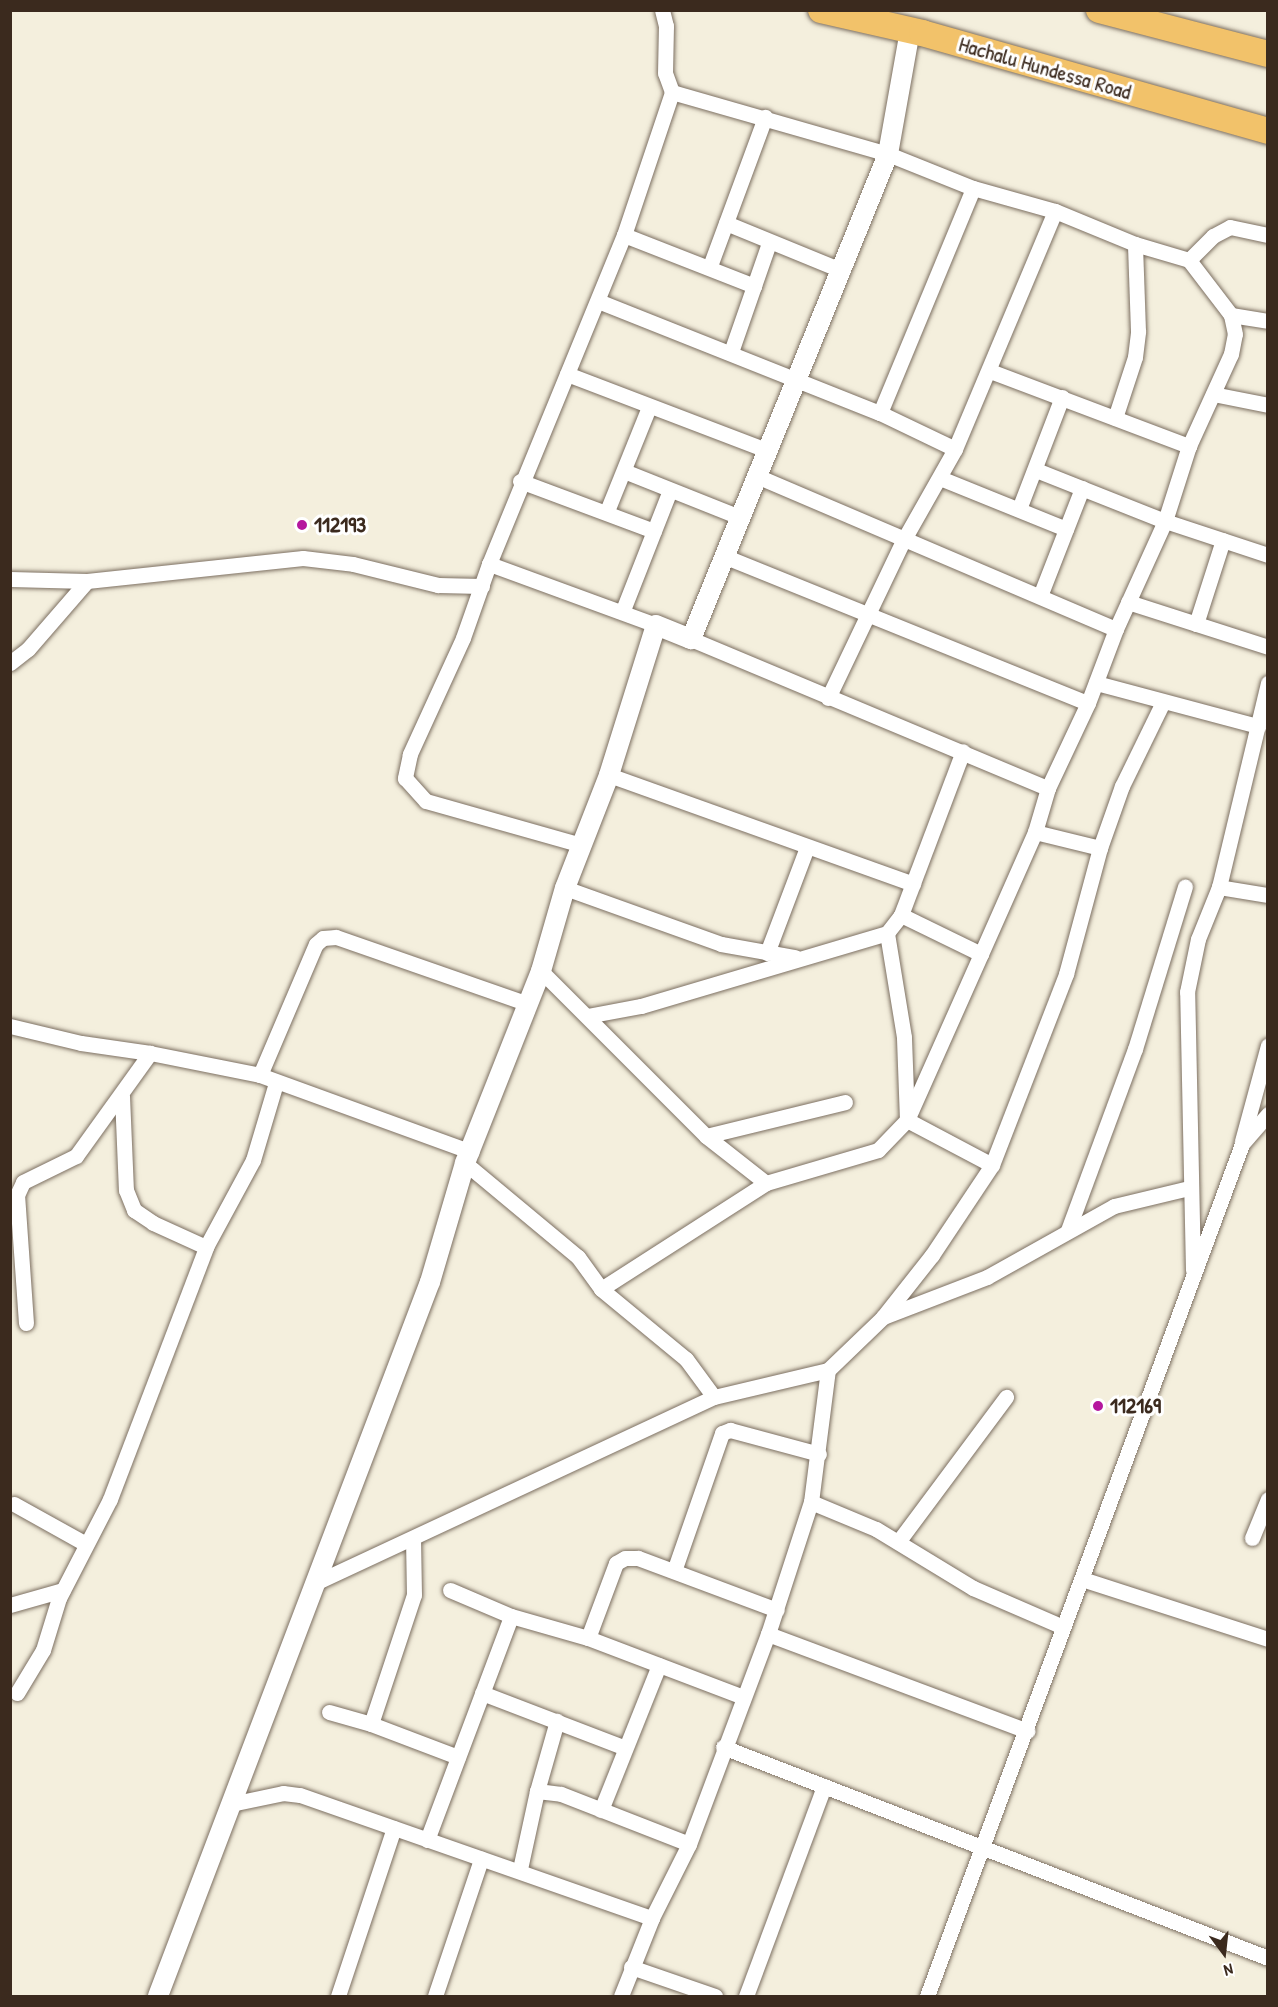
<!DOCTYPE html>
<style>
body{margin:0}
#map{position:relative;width:1278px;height:2007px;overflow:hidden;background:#f4efdd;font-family:"Patrick Hand",sans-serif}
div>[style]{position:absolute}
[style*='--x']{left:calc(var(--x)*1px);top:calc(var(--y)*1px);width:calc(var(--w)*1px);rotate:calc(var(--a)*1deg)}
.roads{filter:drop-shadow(0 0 2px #7c6f61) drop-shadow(0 0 2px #7c6f61)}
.minor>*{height:15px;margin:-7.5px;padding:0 7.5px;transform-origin:7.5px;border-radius:7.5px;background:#fff}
.tertiary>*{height:20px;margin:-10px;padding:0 10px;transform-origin:10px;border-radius:10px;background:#fff}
.primary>*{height:26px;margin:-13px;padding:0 13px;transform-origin:13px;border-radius:13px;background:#f2c26a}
.dots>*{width:16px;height:16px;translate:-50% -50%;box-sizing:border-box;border:3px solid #fff;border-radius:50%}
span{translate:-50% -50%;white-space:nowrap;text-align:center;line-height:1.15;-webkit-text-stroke:6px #fff;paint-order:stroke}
.street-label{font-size:22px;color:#3b2a1e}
.poi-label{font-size:22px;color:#3b2a1e;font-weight:700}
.left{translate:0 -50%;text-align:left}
.frame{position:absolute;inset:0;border:12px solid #3b2a1e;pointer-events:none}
.north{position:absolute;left:1194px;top:1923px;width:60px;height:60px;-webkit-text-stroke:4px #fff;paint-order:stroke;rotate:165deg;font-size:16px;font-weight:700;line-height:24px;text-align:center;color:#3b2a1e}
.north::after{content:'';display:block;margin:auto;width:21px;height:27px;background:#3b2a1e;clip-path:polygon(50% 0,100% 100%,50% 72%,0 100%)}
</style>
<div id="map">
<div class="roads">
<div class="minor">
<i style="--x:672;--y:92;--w:225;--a:16"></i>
<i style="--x:888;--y:154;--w:92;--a:21.8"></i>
<i style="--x:973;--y:188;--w:85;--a:15.7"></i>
<i style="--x:1055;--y:211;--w:87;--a:22.4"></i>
<i style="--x:1135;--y:244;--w:56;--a:16.5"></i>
<i style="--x:1189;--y:260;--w:34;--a:-45"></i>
<i style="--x:1213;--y:236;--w:19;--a:-28"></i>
<i style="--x:1230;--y:227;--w:39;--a:12"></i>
<i style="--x:726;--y:223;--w:126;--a:22.3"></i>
<i style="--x:624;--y:235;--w:140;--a:21.4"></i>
<i style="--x:710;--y:266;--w:159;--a:-69.7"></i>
<i style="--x:598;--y:301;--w:303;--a:21.7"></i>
<i style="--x:880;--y:413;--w:83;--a:25.6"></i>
<i style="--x:1231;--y:315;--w:37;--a:9"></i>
<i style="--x:731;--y:352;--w:115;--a:-70.8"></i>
<i style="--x:990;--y:371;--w:213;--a:20.7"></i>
<i style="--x:567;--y:374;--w:216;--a:20.9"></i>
<i style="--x:1213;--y:394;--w:56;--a:11.3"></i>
<i style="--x:880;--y:413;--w:243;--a:-67.5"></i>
<i style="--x:1115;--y:418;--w:64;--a:-71.8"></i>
<i style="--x:1135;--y:357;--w:26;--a:-83"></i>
<i style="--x:1138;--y:331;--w:87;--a:-92"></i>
<i style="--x:1036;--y:470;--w:139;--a:21.6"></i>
<i style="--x:1165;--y:521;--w:108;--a:18.3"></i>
<i style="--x:624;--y:471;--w:127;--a:21.7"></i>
<i style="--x:759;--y:477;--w:388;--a:23.1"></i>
<i style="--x:940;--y:478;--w:136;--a:22"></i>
<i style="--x:520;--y:481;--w:143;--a:20.5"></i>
<i style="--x:1019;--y:509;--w:120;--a:-69"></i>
<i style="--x:607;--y:511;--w:112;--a:-68"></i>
<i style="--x:726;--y:557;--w:390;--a:22"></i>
<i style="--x:489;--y:564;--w:78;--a:109.4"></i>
<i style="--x:463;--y:638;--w:128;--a:114.6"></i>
<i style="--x:410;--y:754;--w:25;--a:102"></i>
<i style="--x:405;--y:778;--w:31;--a:48"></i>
<i style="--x:426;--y:801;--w:161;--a:15.8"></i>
<i style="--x:10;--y:579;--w:77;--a:1.5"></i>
<i style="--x:87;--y:581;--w:217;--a:-6.1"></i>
<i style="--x:303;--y:558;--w:50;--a:6.8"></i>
<i style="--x:353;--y:564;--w:88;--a:13.9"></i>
<i style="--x:438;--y:585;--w:44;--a:1.3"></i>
<i style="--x:1040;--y:596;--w:116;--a:-68.7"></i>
<i style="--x:1128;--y:602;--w:147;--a:17.8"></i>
<i style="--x:623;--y:610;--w:129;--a:-68.6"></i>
<i style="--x:1196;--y:624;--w:88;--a:-72.2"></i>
<i style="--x:656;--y:625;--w:178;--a:-159.9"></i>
<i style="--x:489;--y:564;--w:356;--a:-67.7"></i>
<i style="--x:624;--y:235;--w:151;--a:-71.4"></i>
<i style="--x:672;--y:92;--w:20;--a:-110"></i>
<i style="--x:665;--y:73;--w:47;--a:-88.8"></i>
<i style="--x:666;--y:26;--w:16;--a:-104"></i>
<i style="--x:691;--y:639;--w:387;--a:22.7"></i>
<i style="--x:1048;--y:788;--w:94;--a:-64.8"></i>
<i style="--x:1088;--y:703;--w:79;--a:-69.3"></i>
<i style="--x:1116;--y:629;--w:119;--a:-65.6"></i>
<i style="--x:1165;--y:521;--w:79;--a:-72.3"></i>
<i style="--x:1189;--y:446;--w:101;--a:-65.5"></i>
<i style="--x:1231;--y:354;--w:20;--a:-79"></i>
<i style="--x:1235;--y:334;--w:19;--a:-102"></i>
<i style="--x:1231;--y:315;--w:69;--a:-127.4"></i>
<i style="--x:10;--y:663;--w:23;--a:-38"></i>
<i style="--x:28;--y:649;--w:90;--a:-49.1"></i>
<i style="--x:1096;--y:683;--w:168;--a:14.9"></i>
<i style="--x:828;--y:698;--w:174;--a:-64.5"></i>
<i style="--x:903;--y:541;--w:106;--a:-60.5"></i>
<i style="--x:955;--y:449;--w:258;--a:-67.2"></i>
<i style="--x:609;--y:775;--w:323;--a:19.7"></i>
<i style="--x:1035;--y:832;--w:67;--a:13.8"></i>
<i style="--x:1219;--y:887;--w:50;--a:9.3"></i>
<i style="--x:565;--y:888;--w:166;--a:19.7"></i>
<i style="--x:721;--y:944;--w:75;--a:10"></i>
<i style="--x:901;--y:915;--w:89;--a:26"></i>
<i style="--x:981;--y:954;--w:133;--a:-66.1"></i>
<i style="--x:1035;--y:832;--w:46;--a:-73.5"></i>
<i style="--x:767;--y:953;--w:113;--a:-69.3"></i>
<i style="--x:981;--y:954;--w:182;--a:114"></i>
<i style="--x:907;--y:1120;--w:96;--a:27.9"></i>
<i style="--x:541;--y:971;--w:233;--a:45"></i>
<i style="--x:706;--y:1136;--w:76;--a:38.1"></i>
<i style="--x:587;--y:1016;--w:55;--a:-10.5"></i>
<i style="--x:641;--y:1006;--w:257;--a:-16.5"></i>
<i style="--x:887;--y:933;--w:23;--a:-52"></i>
<i style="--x:901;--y:915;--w:175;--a:-69.3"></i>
<i style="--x:10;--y:1026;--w:73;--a:13.5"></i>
<i style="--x:81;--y:1043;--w:70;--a:8.2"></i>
<i style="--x:150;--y:1053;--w:112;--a:11.3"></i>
<i style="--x:260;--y:1075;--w:225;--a:20"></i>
<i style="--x:260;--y:1075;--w:142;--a:-66.9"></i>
<i style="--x:316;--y:944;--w:9;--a:-41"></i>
<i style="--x:323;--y:938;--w:13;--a:-4"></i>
<i style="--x:336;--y:937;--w:203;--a:19.2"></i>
<i style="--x:122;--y:1096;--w:94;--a:87.6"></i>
<i style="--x:126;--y:1190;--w:22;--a:68"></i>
<i style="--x:134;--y:1210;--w:23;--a:34"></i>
<i style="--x:153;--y:1223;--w:58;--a:24.4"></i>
<i style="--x:206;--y:1247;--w:99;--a:-61.6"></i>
<i style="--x:253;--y:1160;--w:80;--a:-73.4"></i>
<i style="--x:706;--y:1136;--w:143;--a:-13.7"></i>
<i style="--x:1242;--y:1141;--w:99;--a:-74.8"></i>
<i style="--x:465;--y:1163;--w:147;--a:39.8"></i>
<i style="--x:578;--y:1257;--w:39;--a:54"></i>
<i style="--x:601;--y:1289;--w:110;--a:39.5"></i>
<i style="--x:686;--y:1359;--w:47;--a:53.6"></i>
<i style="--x:1068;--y:1230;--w:193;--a:-69.7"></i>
<i style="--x:1135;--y:1049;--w:170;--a:-72.9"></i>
<i style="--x:1193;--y:1270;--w:278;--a:-91.2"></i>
<i style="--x:1187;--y:992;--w:54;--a:-78.3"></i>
<i style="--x:1198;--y:939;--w:56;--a:-68"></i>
<i style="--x:1219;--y:887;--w:210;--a:-76.5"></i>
<i style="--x:601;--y:1289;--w:196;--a:-32.7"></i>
<i style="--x:766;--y:1183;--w:117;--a:-16.4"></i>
<i style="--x:878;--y:1150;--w:42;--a:-46"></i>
<i style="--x:907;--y:1120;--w:83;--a:-92.1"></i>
<i style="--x:904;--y:1037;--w:105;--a:-99.3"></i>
<i style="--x:883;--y:1317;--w:111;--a:-21"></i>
<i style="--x:987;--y:1277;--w:145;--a:-29.2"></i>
<i style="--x:1114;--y:1206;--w:77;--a:-13.5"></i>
<i style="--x:26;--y:1323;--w:128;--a:-94"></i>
<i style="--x:17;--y:1195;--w:14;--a:-65"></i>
<i style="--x:23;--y:1182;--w:59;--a:-26.1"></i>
<i style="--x:76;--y:1156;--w:127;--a:-54.3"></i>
<i style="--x:811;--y:1502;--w:70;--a:22.6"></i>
<i style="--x:876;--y:1529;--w:114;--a:31.3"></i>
<i style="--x:973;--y:1588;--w:96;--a:23.4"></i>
<i style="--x:14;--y:1504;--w:82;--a:29.1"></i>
<i style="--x:1252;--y:1538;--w:42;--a:-67.7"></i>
<i style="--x:898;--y:1542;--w:181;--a:-53.3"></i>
<i style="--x:674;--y:1571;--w:146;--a:-70.8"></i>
<i style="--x:722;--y:1433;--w:9;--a:-21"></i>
<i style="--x:730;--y:1430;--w:92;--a:15.1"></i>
<i style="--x:1082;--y:1579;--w:195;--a:17.9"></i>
<i style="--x:315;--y:1583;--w:440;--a:-25"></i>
<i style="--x:714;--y:1397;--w:117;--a:-13.3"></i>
<i style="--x:450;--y:1590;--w:66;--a:23.1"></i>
<i style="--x:511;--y:1616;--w:80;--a:15.9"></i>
<i style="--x:588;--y:1638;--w:164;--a:20.8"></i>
<i style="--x:10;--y:1605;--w:55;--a:-15.8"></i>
<i style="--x:768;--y:1634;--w:139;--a:-72"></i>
<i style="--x:811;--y:1502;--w:133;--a:-82.7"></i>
<i style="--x:828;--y:1370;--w:76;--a:-43.9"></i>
<i style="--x:883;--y:1317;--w:79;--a:-51.7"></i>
<i style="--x:932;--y:1255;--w:108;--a:-56.3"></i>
<i style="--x:992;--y:1165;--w:205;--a:-68.8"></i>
<i style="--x:1066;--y:974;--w:131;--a:-74.9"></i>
<i style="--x:1100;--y:848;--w:66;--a:-70.5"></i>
<i style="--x:1122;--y:786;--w:93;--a:-64"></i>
<i style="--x:588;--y:1638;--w:80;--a:-69.5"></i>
<i style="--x:616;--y:1563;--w:10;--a:-29"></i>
<i style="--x:625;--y:1558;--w:13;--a:0"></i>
<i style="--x:638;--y:1558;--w:148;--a:20.5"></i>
<i style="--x:17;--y:1693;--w:50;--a:-58.8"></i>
<i style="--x:43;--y:1650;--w:54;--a:-72.9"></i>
<i style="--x:59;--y:1598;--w:111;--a:-62.7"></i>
<i style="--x:110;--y:1499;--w:270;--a:-69.1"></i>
<i style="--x:482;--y:1693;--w:153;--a:21"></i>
<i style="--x:329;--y:1712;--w:44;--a:15.9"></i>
<i style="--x:371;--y:1724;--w:136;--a:-71.6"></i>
<i style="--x:414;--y:1595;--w:56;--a:-91"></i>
<i style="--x:371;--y:1724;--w:93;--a:20.8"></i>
<i style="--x:723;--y:1747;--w:584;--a:21.16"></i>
<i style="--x:537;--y:1791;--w:73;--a:-74.1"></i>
<i style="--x:231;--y:1804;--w:53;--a:-11.9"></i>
<i style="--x:283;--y:1793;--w:17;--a:7"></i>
<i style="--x:300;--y:1795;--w:373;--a:19.3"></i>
<i style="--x:601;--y:1810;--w:156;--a:-68.2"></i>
<i style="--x:427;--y:1840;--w:239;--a:-69.4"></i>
<i style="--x:520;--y:1869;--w:80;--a:-77.7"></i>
<i style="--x:537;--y:1791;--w:24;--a:7"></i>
<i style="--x:561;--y:1794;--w:137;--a:21.3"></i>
<i style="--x:631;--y:1967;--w:89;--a:19"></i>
<i style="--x:338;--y:1996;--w:177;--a:-71.6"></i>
<i style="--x:435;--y:1996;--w:145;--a:-71.4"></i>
<i style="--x:621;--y:1996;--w:84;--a:-68.3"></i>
<i style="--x:652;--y:1918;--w:83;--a:-63.4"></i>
<i style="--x:689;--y:1844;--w:224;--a:-69.4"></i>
<i style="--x:768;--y:1634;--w:277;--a:20.5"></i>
<i style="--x:746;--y:1996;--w:224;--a:-69.6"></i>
<i style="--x:927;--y:1996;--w:908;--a:-69.71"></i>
<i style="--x:1242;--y:1144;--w:40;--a:-49"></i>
</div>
<div class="tertiary">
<i style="--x:158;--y:1996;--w:764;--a:-69.15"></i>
<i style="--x:430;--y:1282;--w:124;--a:-73.6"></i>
<i style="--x:465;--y:1163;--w:206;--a:-68.4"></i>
<i style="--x:541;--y:971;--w:86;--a:-73.9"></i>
<i style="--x:565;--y:888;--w:121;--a:-68.7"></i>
<i style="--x:609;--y:775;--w:157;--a:-72.6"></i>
<i style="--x:656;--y:625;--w:38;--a:22"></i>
<i style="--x:691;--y:639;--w:523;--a:-67.89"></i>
<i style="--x:888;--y:154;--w:126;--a:-79.9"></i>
</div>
<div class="primary">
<i style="--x:821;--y:10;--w:104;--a:12.8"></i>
<i style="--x:922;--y:33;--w:360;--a:15.8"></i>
<i style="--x:1099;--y:10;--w:175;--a:14.6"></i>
</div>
</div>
<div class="dots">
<i style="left:302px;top:525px;background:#b5179e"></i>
<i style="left:1098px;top:1406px;background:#b5179e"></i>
</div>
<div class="street-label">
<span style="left:1045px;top:68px;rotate:16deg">Hachalu Hundessa Road</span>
</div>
<div class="poi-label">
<span class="left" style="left:314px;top:525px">112193</span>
<span class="left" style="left:1110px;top:1406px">112169</span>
</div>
<div class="frame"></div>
<div class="north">N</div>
</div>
